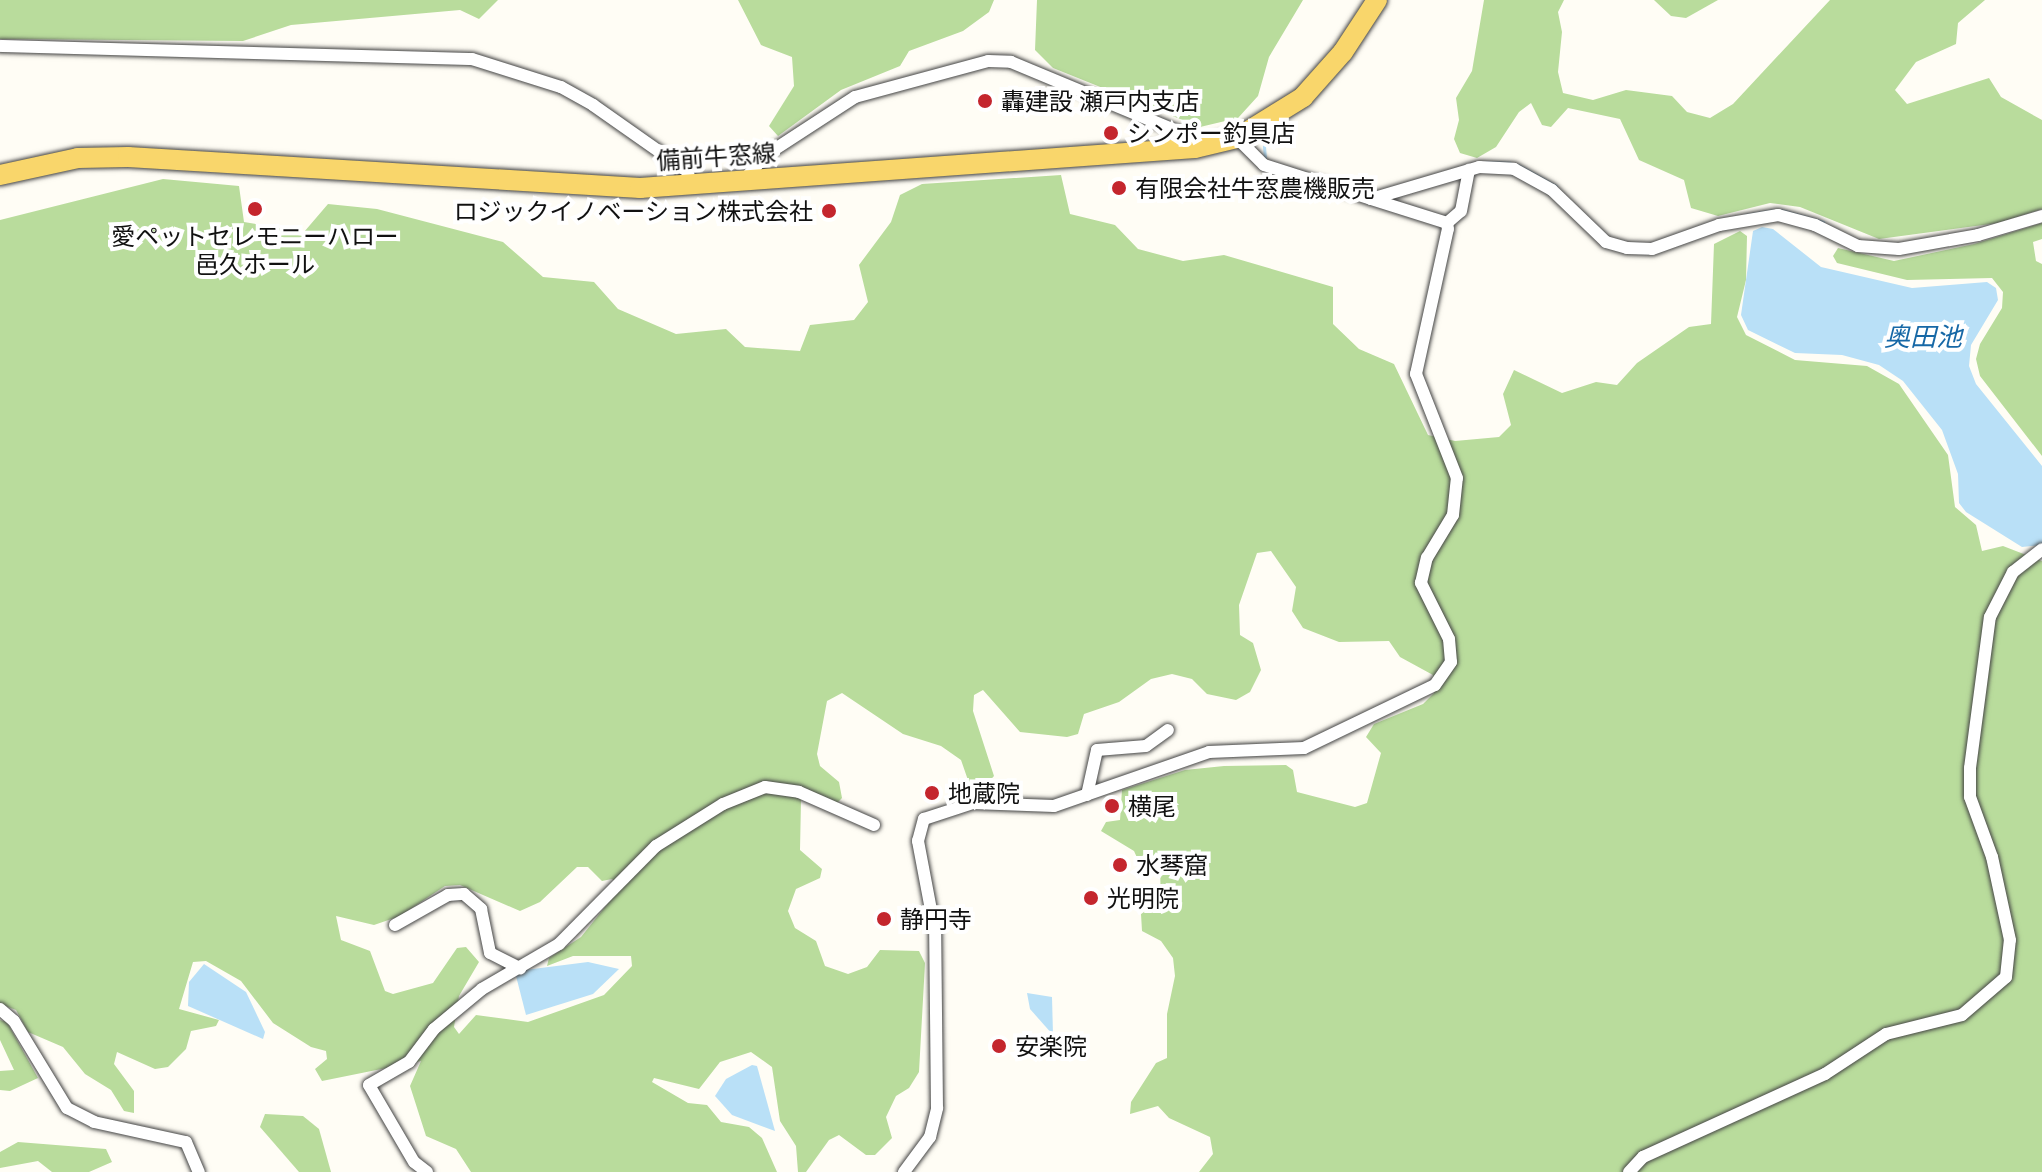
<!DOCTYPE html>
<meta charset="utf-8">
<style>
body{margin:0}
#map{position:relative;width:2042px;height:1172px;overflow:hidden;background:#fffdf5;font-family:"Noto Serif","Noto Sans JP",serif}
div>[style]{position:absolute}
[style*='--x']{left:calc(var(--x)*1px);top:calc(var(--y)*1px);width:calc(var(--w)*1px);rotate:calc(var(--a)*1deg)}
.forest>*{inset:0;background:#b9dc9c}
.water>*{inset:0;background:#b9e0f7}
.stream>*{height:3px;margin:-1.5px;padding:0 1.5px;transform-origin:1.5px;border-radius:1.5px;background:#b9e0f7}
.roads{filter:drop-shadow(0 0 2px #444) drop-shadow(0 0 2px #444)}
.minor>*{height:12px;margin:-6px;padding:0 6px;transform-origin:6px;border-radius:6px;background:#fff}
.primary>*{height:20px;margin:-10px;padding:0 10px;transform-origin:10px;border-radius:10px;background:#f9d66b}
.dots>*{width:22px;height:22px;translate:-50% -50%;box-sizing:border-box;border:4px solid #fff;border-radius:50%}
span{translate:-50% -50%;white-space:nowrap;text-align:center;line-height:1.15;-webkit-text-stroke:8px #fff;paint-order:stroke}
.poi-label{font-size:24px;color:#111}
.left{translate:0 -50%;text-align:left}
.right{translate:-100% -50%;text-align:right}
.street-label{font-size:24px;color:#111}
.water-label{font-size:26px;color:#1768a6;font-style:italic}
</style>
<div id="map">
<div class="forest">
<i style="clip-path:polygon(0 0,498px 0,479px 19px,460px 10px,291px 25px,243px 41px,0 39px)"></i>
<i style="clip-path:polygon(738px 0,994px 0,989px 12px,963px 31px,909px 51px,900px 66px,841px 90px,778px 136px,769px 126px,794px 86px,792px 57px,761px 45px)"></i>
<i style="clip-path:polygon(1037px 0,1303px 0,1269px 57px,1258px 96px,1238px 118px,1200px 127px,1053px 68px,1035px 50px)"></i>
<i style="clip-path:polygon(1484px 0,1564px 0,1558px 12px,1562px 32px,1558px 72px,1563px 93px,1593px 100px,1626px 90px,1672px 96px,1687px 112px,1710px 118px,1733px 104px,1830px 0,1985px 0,1958px 23px,1956px 44px,1916px 62px,1895px 90px,1907px 104px,1989px 78px,2001px 97px,2042px 120px,2042px 209px,1998px 223px,1879px 239px,1800px 207px,1770px 203px,1718px 216px,1691px 208px,1684px 180px,1639px 160px,1620px 119px,1568px 108px,1551px 127px,1542px 125px,1531px 103px,1519px 112px,1496px 147px,1477px 158px,1460px 153px,1454px 139px,1459px 120px,1456px 98px,1472px 71px)"></i>
<i style="clip-path:polygon(1654px 0,1718px 0,1686px 18px,1671px 16px)"></i>
<i style="clip-path:polygon(evenodd,1061px 175px,1070px 214px,1115px 225px,1138px 249px,1183px 261px,1224px 255px,1333px 287px,1333px 324px,1359px 349px,1394px 364px,1428px 435px,1455px 441px,1499px 437px,1511px 425px,1503px 394px,1514px 370px,1562px 393px,1596px 382px,1617px 385px,1637px 363px,1689px 327px,1711px 324px,1714px 244px,1740px 231px,1747px 236px,1746px 280px,1737px 317px,1746px 335px,1795px 360px,1867px 366px,1899px 384px,1948px 455px,1955px 507px,1976px 525px,1982px 551px,2003px 546px,2042px 561px,2042px 1172px,1199px 1172px,1213px 1154px,1210px 1137px,1169px 1118px,1158px 1106px,1130px 1114px,1131px 1102px,1156px 1063px,1167px 1058px,1167px 1014px,1175px 976px,1173px 958px,1161px 941px,1142px 931px,1141px 914px,1161px 901px,1160px 869px,1139px 862px,1134px 851px,1101px 831px,1106px 822px,1120px 820px,1122px 790px,1185px 770px,1224px 766px,1286px 765px,1293px 770px,1297px 792px,1355px 807px,1367px 803px,1381px 753px,1366px 737px,1374px 724px,1423px 704px,1434px 693px,1433px 675px,1400px 657px,1389px 641px,1339px 642px,1303px 628px,1292px 611px,1296px 587px,1271px 551px,1257px 553px,1239px 605px,1240px 635px,1253px 643px,1261px 670px,1250px 692px,1236px 700px,1207px 694px,1192px 679px,1172px 674px,1151px 679px,1119px 702px,1084px 714px,1078px 734px,1067px 737px,1020px 732px,983px 690px,974px 695px,973px 711px,994px 776px,983px 788px,969px 783px,961px 760px,941px 746px,903px 734px,842px 693px,827px 701px,817px 754px,820px 766px,839px 782px,842px 798px,837px 803px,810px 794px,801px 800px,800px 850px,822px 869px,820px 878px,796px 889px,788px 911px,795px 928px,816px 941px,825px 966px,848px 974px,867px 967px,880px 950px,919px 951px,925px 963px,919px 1072px,909px 1088px,896px 1096px,886px 1117px,892px 1138px,875px 1155px,866px 1155px,839px 1135px,829px 1140px,806px 1172px,798px 1172px,796px 1146px,780px 1121px,772px 1067px,751px 1052px,720px 1062px,699px 1089px,654px 1078px,652px 1082px,688px 1103px,707px 1105px,721px 1122px,749px 1127px,762px 1138px,777px 1172px,471px 1172px,456px 1149px,426px 1136px,410px 1086px,421px 1061px,322px 1081px,315px 1069px,327px 1059px,326px 1051px,311px 1047px,273px 1023px,241px 981px,206px 961px,193px 962px,179px 1009px,219px 1020px,216px 1026px,191px 1031px,186px 1049px,168px 1067px,155px 1069px,117px 1052px,114px 1064px,134px 1091px,134px 1113px,124px 1111px,111px 1090px,85px 1074px,63px 1047px,28px 1032px,16px 1010px,0 1004px,0 220px,163px 179px,239px 186px,244px 222px,304px 232px,328px 204px,377px 209px,503px 242px,543px 277px,594px 282px,618px 309px,676px 334px,726px 329px,745px 347px,800px 351px,810px 325px,854px 320px,868px 302px,859px 265px,891px 222px,900px 195px,922px 184px,1061px 175px,577px 867px,588px 867px,602px 881px,612px 879px,621px 887px,581px 937px,549px 958px,547px 966px,573px 956px,631px 956px,632px 966px,604px 995px,528px 1022px,476px 1015px,459px 1034px,454px 1027px,459px 996px,479px 962px,466px 947px,457px 948px,433px 983px,393px 994px,385px 991px,370px 951px,341px 940px,336px 916px,374px 925px,400px 916px,445px 886px,460px 885px,520px 911px,540px 902px,577px 867px)"></i>
<i style="clip-path:polygon(2042px 223px,2042px 239px,2033px 242px,2036px 261px,2042px 264px,2042px 456px,1980px 376px,1976px 359px,1980px 344px,2002px 308px,2003px 292px,1992px 278px,1907px 280px,1837px 263px,1833px 256px,1838px 248px,1894px 261px,1974px 244px)"></i>
<i style="clip-path:polygon(0 1020px,7px 1022px,38px 1078px,10px 1091px,0 1090px,0 1071px,14px 1070px,0 1040px)"></i>
<i style="clip-path:polygon(265px 1114px,303px 1116px,319px 1129px,331px 1172px,299px 1172px,260px 1127px)"></i>
<i style="clip-path:polygon(18px 1142px,106px 1149px,112px 1162px,89px 1172px,52px 1172px,38px 1161px,0 1168px,0 1152px)"></i>
</div>
<div class="water">
<i style="clip-path:polygon(1762px 227px,1773px 229px,1821px 267px,1912px 288px,1987px 282px,1996px 288px,1998px 300px,1971px 345px,1969px 366px,1976px 384px,2042px 466px,2042px 545px,2022px 547px,1966px 512px,1959px 503px,1958px 474px,1942px 430px,1903px 381px,1879px 365px,1842px 355px,1795px 353px,1748px 330px,1741px 315px,1753px 231px)"></i>
<i style="clip-path:polygon(588px 962px,619px 969px,593px 994px,526px 1015px,516px 976px,525px 970px)"></i>
<i style="clip-path:polygon(204px 964px,246px 992px,265px 1032px,263px 1039px,188px 1006px,189px 982px)"></i>
<i style="clip-path:polygon(1027px 993px,1052px 997px,1053px 1035px,1030px 1009px)"></i>
<i style="clip-path:polygon(752px 1065px,757px 1066px,775px 1131px,732px 1115px,715px 1096px,726px 1079px)"></i>
</div>
<div class="stream">
<i style="--x:1263;--y:135;--w:24;--a:85"></i>
<i style="--x:1486;--y:162;--w:24;--a:2"></i>
<i style="--x:1518;--y:165;--w:43;--a:28.9"></i>
<i style="--x:1781;--y:210;--w:44;--a:15.9"></i>
<i style="--x:1745;--y:215;--w:28;--a:-10"></i>
</div>
<div class="roads">
<div class="minor">
<i style="--x:0;--y:46;--w:472;--a:1.6"></i>
<i style="--x:472;--y:59;--w:93;--a:17.5"></i>
<i style="--x:561;--y:87;--w:37;--a:29"></i>
<i style="--x:593;--y:105;--w:115;--a:35.1"></i>
<i style="--x:687;--y:171;--w:14;--a:69"></i>
<i style="--x:1237;--y:138;--w:38;--a:45"></i>
<i style="--x:1264;--y:165;--w:112;--a:17.6"></i>
<i style="--x:1371;--y:199;--w:113;--a:-16.5"></i>
<i style="--x:1479;--y:167;--w:35;--a:3"></i>
<i style="--x:1514;--y:169;--w:43;--a:28.9"></i>
<i style="--x:1552;--y:190;--w:75;--a:43.9"></i>
<i style="--x:1606;--y:242;--w:22;--a:16"></i>
<i style="--x:1627;--y:248;--w:25;--a:2"></i>
<i style="--x:1652;--y:249;--w:71;--a:-19.7"></i>
<i style="--x:1719;--y:225;--w:60;--a:-9.6"></i>
<i style="--x:1778;--y:215;--w:38;--a:15"></i>
<i style="--x:1815;--y:225;--w:48;--a:26"></i>
<i style="--x:1858;--y:246;--w:41;--a:4.2"></i>
<i style="--x:1899;--y:249;--w:80;--a:-10"></i>
<i style="--x:1978;--y:235;--w:67;--a:-16.5"></i>
<i style="--x:744;--y:180;--w:33;--a:-49"></i>
<i style="--x:766;--y:155;--w:106;--a:-33.1"></i>
<i style="--x:855;--y:97;--w:138;--a:-15.1"></i>
<i style="--x:988;--y:61;--w:23;--a:2"></i>
<i style="--x:1011;--y:62;--w:211;--a:22.6"></i>
<i style="--x:1447;--y:223;--w:18;--a:-41"></i>
<i style="--x:1461;--y:211;--w:42;--a:-79"></i>
<i style="--x:1087;--y:795;--w:46;--a:-77.5"></i>
<i style="--x:1097;--y:750;--w:49;--a:-4.7"></i>
<i style="--x:1146;--y:746;--w:27;--a:-36"></i>
<i style="--x:395;--y:925;--w:61;--a:-29.5"></i>
<i style="--x:448;--y:895;--w:16;--a:-4"></i>
<i style="--x:464;--y:894;--w:23;--a:41"></i>
<i style="--x:481;--y:909;--w:45;--a:78.4"></i>
<i style="--x:490;--y:953;--w:34;--a:27"></i>
<i style="--x:0;--y:1009;--w:18;--a:41"></i>
<i style="--x:14;--y:1021;--w:102;--a:58.7"></i>
<i style="--x:67;--y:1108;--w:30;--a:27"></i>
<i style="--x:94;--y:1122;--w:94;--a:12.3"></i>
<i style="--x:186;--y:1142;--w:33;--a:67"></i>
<i style="--x:427;--y:1172;--w:16;--a:-142"></i>
<i style="--x:414;--y:1162;--w:89;--a:-120.3"></i>
<i style="--x:369;--y:1085;--w:46;--a:-29.9"></i>
<i style="--x:409;--y:1062;--w:41;--a:-52.9"></i>
<i style="--x:434;--y:1029;--w:62;--a:-39.8"></i>
<i style="--x:482;--y:989;--w:89;--a:-30.3"></i>
<i style="--x:559;--y:944;--w:138;--a:-45.3"></i>
<i style="--x:656;--y:846;--w:79;--a:-32.1"></i>
<i style="--x:723;--y:804;--w:45;--a:-22"></i>
<i style="--x:765;--y:787;--w:34;--a:8"></i>
<i style="--x:799;--y:792;--w:82;--a:23.7"></i>
<i style="--x:904;--y:1172;--w:44;--a:-53.4"></i>
<i style="--x:930;--y:1137;--w:30;--a:-76"></i>
<i style="--x:937;--y:1108;--w:177;--a:-90.6"></i>
<i style="--x:935;--y:931;--w:92;--a:-100.7"></i>
<i style="--x:918;--y:841;--w:23;--a:-75"></i>
<i style="--x:924;--y:819;--w:52;--a:-18.1"></i>
<i style="--x:973;--y:803;--w:81;--a:2.1"></i>
<i style="--x:1054;--y:806;--w:164;--a:-19.2"></i>
<i style="--x:1209;--y:752;--w:95;--a:-2.4"></i>
<i style="--x:1304;--y:748;--w:145;--a:-25.7"></i>
<i style="--x:1435;--y:685;--w:28;--a:-55"></i>
<i style="--x:1451;--y:662;--w:23;--a:-95"></i>
<i style="--x:1449;--y:639;--w:63;--a:-116.6"></i>
<i style="--x:1421;--y:583;--w:26;--a:-77"></i>
<i style="--x:1427;--y:558;--w:50;--a:-58.8"></i>
<i style="--x:1453;--y:515;--w:37;--a:-84"></i>
<i style="--x:1457;--y:478;--w:112;--a:-111.5"></i>
<i style="--x:1416;--y:374;--w:148;--a:-77.6"></i>
<i style="--x:1448;--y:229;--w:6;--a:-99"></i>
<i style="--x:1447;--y:223;--w:80;--a:-162.5"></i>
<i style="--x:1629;--y:1172;--w:21;--a:-47"></i>
<i style="--x:1643;--y:1157;--w:200;--a:-24.5"></i>
<i style="--x:1825;--y:1074;--w:73;--a:-33.3"></i>
<i style="--x:1886;--y:1034;--w:78;--a:-14"></i>
<i style="--x:1962;--y:1015;--w:58;--a:-40.8"></i>
<i style="--x:2006;--y:977;--w:37;--a:-84"></i>
<i style="--x:2010;--y:940;--w:85;--a:-102.2"></i>
<i style="--x:1992;--y:857;--w:64;--a:-110.1"></i>
<i style="--x:1970;--y:797;--w:29;--a:-90"></i>
<i style="--x:1970;--y:768;--w:152;--a:-82.5"></i>
<i style="--x:1990;--y:617;--w:51;--a:-62.9"></i>
<i style="--x:2013;--y:572;--w:37;--a:-38"></i>
</div>
<div class="primary">
<i style="--x:0;--y:175;--w:80;--a:-12.3"></i>
<i style="--x:78;--y:158;--w:50;--a:-1.1"></i>
<i style="--x:128;--y:157;--w:513;--a:3.46"></i>
<i style="--x:640;--y:188;--w:556;--a:-4.12"></i>
<i style="--x:1195;--y:148;--w:43;--a:-13.4"></i>
<i style="--x:1237;--y:138;--w:78;--a:-31.8"></i>
<i style="--x:1303;--y:97;--w:60;--a:-48.4"></i>
<i style="--x:1343;--y:52;--w:62;--a:-56.8"></i>
</div>
</div>
<div class="dots">
<i style="left:985px;top:101px;background:#c4262e"></i>
<i style="left:1111px;top:133px;background:#c4262e"></i>
<i style="left:1119px;top:188px;background:#c4262e"></i>
<i style="left:255px;top:209px;background:#c4262e"></i>
<i style="left:829px;top:211px;background:#c4262e"></i>
<i style="left:932px;top:793px;background:#c4262e"></i>
<i style="left:1112px;top:806px;background:#c4262e"></i>
<i style="left:1120px;top:865px;background:#c4262e"></i>
<i style="left:1091px;top:898px;background:#c4262e"></i>
<i style="left:884px;top:919px;background:#c4262e"></i>
<i style="left:999px;top:1046px;background:#c4262e"></i>
</div>
<div class="poi-label">
<span class="left" style="left:1001px;top:101px">轟建設 瀬戸内支店</span>
<span class="left" style="left:1127px;top:133px">シンポー釣具店</span>
<span class="left" style="left:1135px;top:188px">有限会社牛窓農機販売</span>
<span class="right" style="left:813px;top:211px">ロジックイノベーション株式会社</span>
<span style="left:255px;top:250px">愛ペットセレモニーハロー<br>邑久ホール</span>
<span class="left" style="left:948px;top:793px">地蔵院</span>
<span class="left" style="left:1128px;top:806px">横尾</span>
<span class="left" style="left:1136px;top:865px">水琴窟</span>
<span class="left" style="left:1107px;top:898px">光明院</span>
<span class="left" style="left:900px;top:919px">静円寺</span>
<span class="left" style="left:1015px;top:1046px">安楽院</span>
</div>
<div class="street-label">
<span style="left:716px;top:156px;rotate:-4deg">備前牛窓線</span>
</div>
<div class="water-label">
<span style="left:1923px;top:337px">奥田池</span>
</div>
</div>
